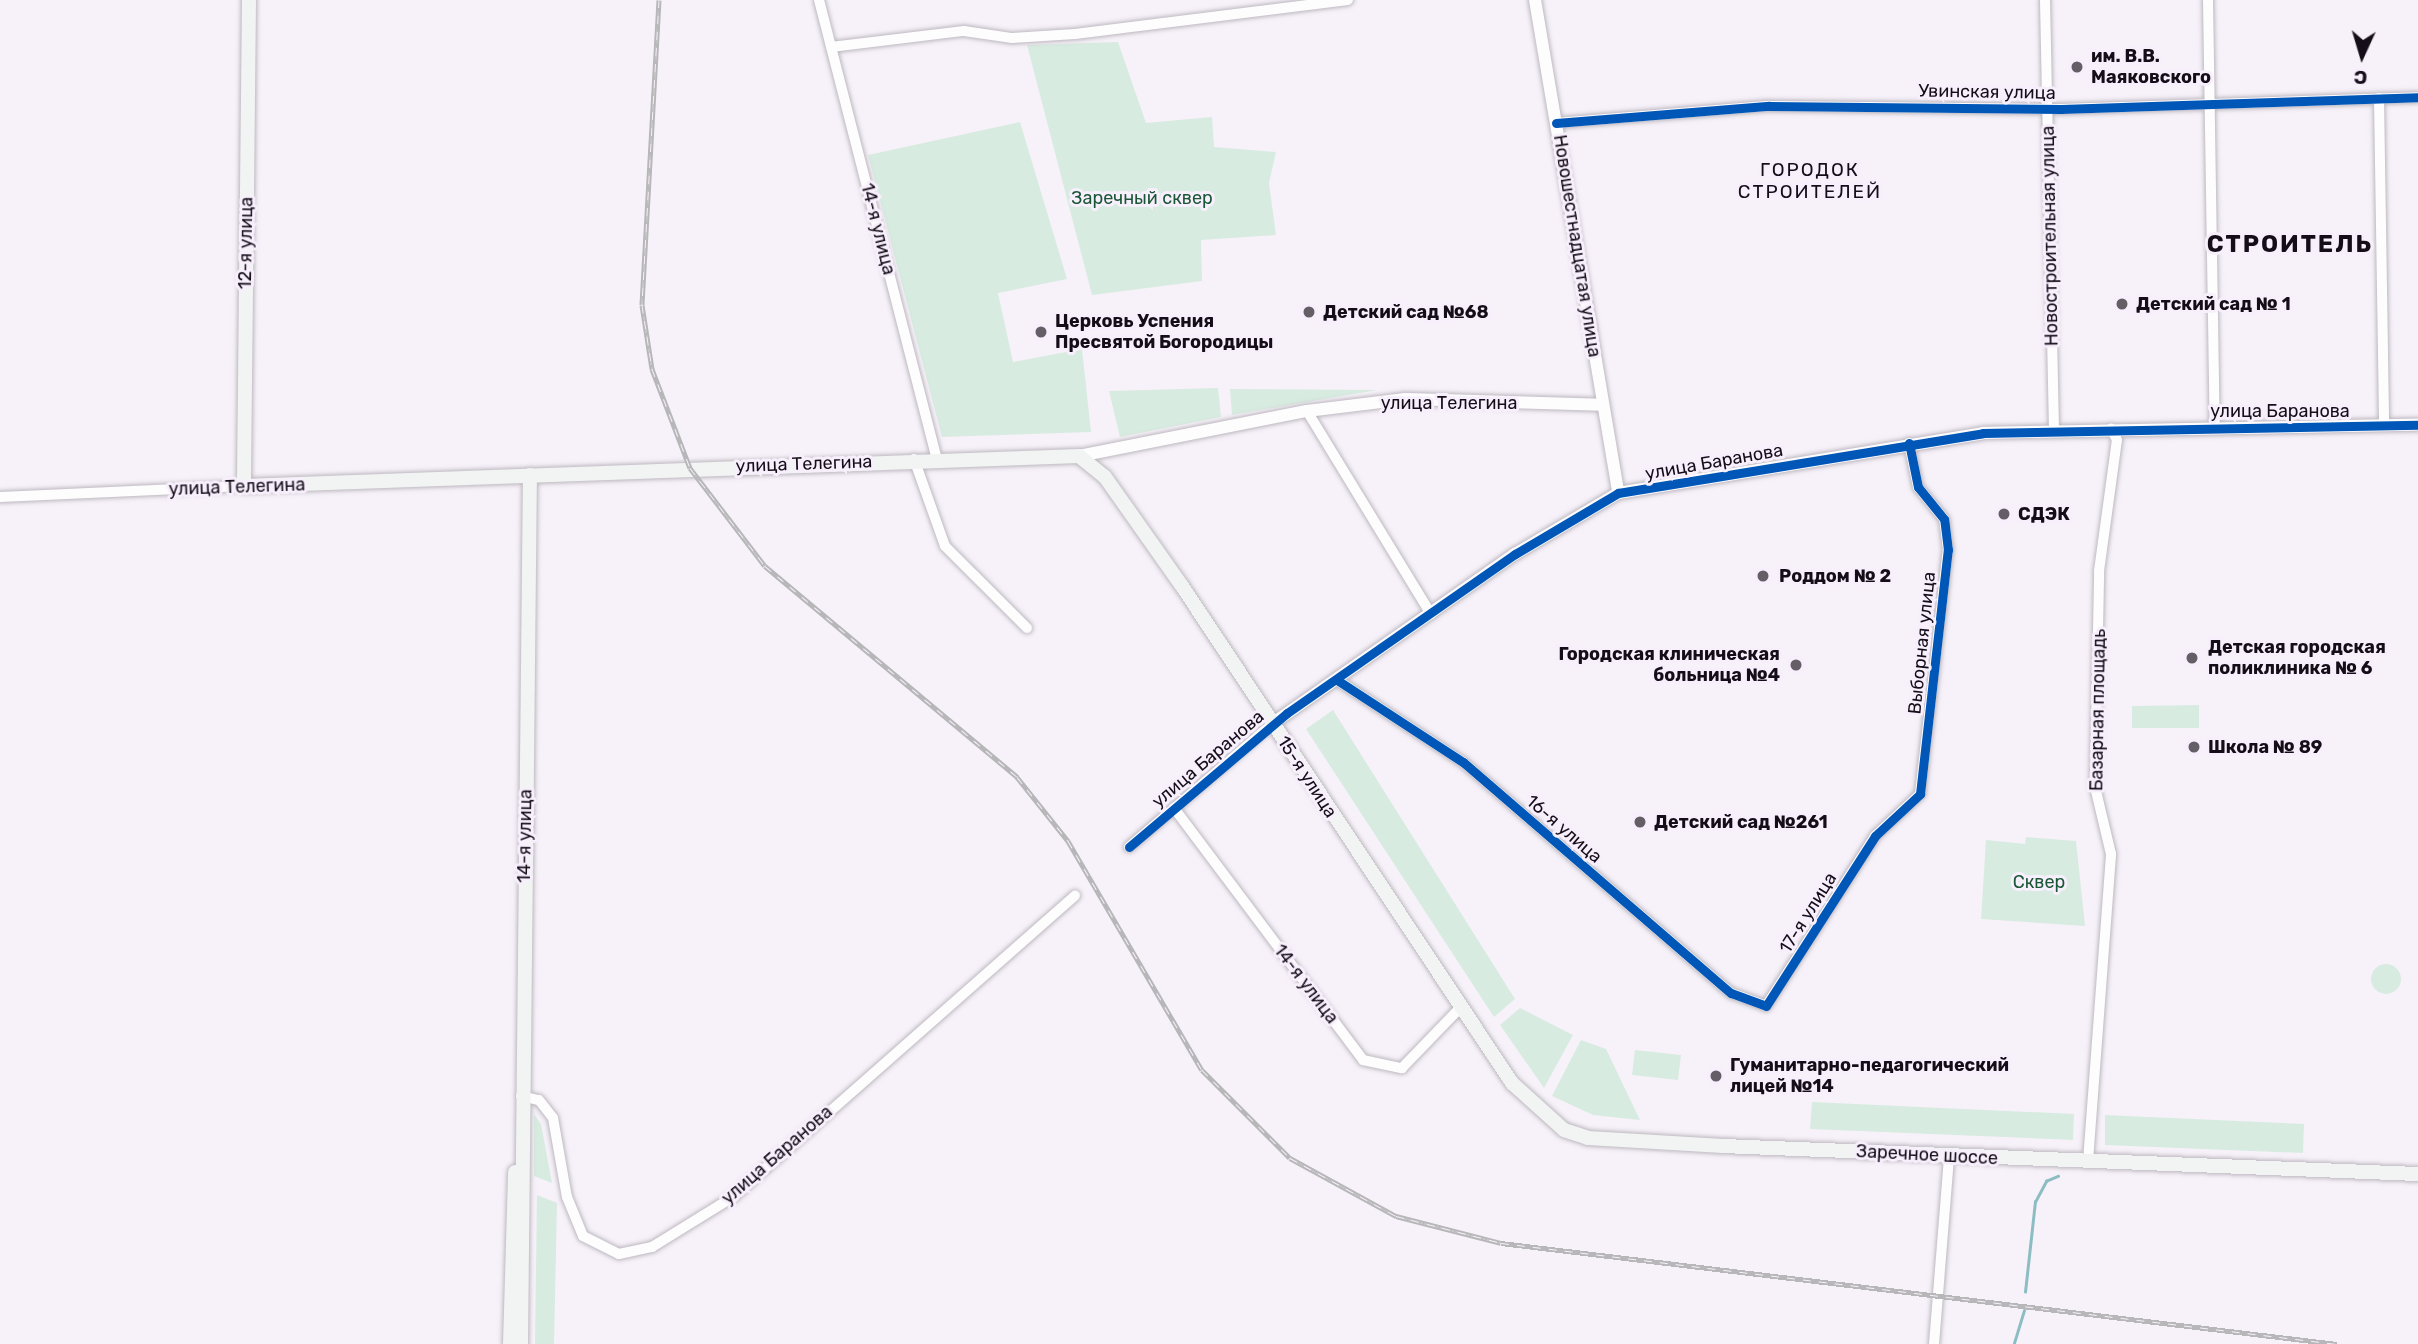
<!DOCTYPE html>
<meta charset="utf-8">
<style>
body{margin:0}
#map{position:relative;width:2418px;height:1344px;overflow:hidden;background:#f7f2f9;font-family:Rubik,sans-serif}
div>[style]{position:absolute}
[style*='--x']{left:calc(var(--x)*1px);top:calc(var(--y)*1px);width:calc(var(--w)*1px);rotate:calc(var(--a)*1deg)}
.green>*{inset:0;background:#d8ebe0}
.round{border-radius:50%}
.stream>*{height:2.5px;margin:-1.25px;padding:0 1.25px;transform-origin:1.25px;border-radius:1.25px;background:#8cbdc3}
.roads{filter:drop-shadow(0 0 2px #beb8c0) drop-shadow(0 0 2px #beb8c0)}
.minor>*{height:10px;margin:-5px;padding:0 5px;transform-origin:5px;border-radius:5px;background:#fefdfe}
.tertiary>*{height:12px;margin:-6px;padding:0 6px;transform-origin:6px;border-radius:6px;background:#fefdfe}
.secondary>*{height:14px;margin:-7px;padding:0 7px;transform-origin:7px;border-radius:7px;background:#f1f4f3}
.rail>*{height:5px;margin-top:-2.5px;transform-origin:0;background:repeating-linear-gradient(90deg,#f8effc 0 8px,#b7b6b8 0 16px);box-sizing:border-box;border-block:2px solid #b7b6b8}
.cycleway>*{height:9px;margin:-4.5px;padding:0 4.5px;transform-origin:4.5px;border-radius:4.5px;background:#0057b8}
.dots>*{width:19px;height:19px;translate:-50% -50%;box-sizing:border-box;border:4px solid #f8effc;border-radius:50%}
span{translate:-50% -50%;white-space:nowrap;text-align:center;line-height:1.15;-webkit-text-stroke:6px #f8effc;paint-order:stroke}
.poi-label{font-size:18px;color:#150e19;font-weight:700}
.left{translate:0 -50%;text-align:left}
.right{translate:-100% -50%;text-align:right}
.street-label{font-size:18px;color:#150e19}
.park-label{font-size:18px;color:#1a5736}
.neighbourhood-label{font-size:19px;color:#150e19;letter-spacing:2px}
.district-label{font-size:24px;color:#150e19;font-weight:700;letter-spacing:2px}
.north{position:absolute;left:2327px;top:21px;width:70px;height:70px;-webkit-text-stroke:5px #f8effc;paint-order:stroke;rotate:184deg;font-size:19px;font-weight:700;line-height:28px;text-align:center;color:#150e19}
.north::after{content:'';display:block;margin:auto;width:24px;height:32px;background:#150e19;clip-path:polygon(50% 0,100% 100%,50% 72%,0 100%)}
</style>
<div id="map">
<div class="green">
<i style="clip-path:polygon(1118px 42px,1146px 123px,1212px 117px,1214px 147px,1276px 152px,1269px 183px,1276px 235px,1201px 240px,1202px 281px,1092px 295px,1027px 45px)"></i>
<i style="clip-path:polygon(1020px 122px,1067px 279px,998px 293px,1013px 362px,1082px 349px,1091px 432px,942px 437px,868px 155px)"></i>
<i style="clip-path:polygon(1218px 388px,1221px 417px,1120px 437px,1109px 391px)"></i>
<i style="clip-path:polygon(1230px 389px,1377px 390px,1232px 415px)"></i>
<i style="clip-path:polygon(2199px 705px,2199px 728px,2132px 728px,2132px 706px)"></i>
<i style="clip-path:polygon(1333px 710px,1515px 999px,1494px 1017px,1306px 729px)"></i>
<i style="clip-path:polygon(2026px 837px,2076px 841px,2085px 926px,1981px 919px,1986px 840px,2025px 844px)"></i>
<i class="round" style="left:2371px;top:964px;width:30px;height:30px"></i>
<i style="clip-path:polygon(1520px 1008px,1573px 1035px,1544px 1088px,1500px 1025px)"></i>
<i style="clip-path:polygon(1581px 1040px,1606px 1049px,1640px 1120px,1593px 1115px,1552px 1096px)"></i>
<i style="clip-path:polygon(1635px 1050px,1681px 1055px,1678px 1080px,1632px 1075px)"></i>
<i style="clip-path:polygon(1812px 1102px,2074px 1114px,2073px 1140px,1810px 1129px)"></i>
<i style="clip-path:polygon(534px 1114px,541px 1124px,552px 1183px,534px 1176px)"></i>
<i style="clip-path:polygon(2105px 1115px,2304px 1124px,2303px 1153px,2105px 1145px)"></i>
<i style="clip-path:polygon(537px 1195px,557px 1203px,554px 1344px,535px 1344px)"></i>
</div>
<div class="stream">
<i style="--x:2025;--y:1292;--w:91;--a:-83.7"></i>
<i style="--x:2035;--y:1202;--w:24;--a:-62"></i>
<i style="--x:2046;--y:1181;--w:13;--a:-23"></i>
<i style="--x:2014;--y:1343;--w:34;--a:-73"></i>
</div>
<div class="roads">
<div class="minor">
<i style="--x:819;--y:0;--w:473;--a:75.6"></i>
<i style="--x:2045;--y:0;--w:430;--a:88.8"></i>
<i style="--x:2208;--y:0;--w:427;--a:89.1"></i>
<i style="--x:831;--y:47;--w:134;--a:-6.9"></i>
<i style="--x:964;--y:31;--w:49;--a:8.3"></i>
<i style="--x:1012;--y:38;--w:63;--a:-3.6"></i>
<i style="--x:1075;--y:34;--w:275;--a:-7.1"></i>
<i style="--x:2379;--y:98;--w:328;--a:89.1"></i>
<i style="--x:1556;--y:123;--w:214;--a:-4.6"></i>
<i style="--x:1769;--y:106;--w:292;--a:0.6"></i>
<i style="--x:2061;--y:109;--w:357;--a:-1.9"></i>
<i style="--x:1307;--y:411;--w:238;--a:58.6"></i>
<i style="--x:914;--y:459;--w:92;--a:70.4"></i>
<i style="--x:945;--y:546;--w:116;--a:45"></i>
<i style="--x:0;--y:497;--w:244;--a:-2.6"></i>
<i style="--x:1337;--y:680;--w:150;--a:33.1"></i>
<i style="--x:1463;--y:762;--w:354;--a:40.8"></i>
<i style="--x:1731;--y:993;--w:37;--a:20"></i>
<i style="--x:1766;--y:1006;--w:202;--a:-57.3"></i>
<i style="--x:1875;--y:836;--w:62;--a:-43"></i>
<i style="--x:1920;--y:794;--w:246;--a:-83.5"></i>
<i style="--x:1948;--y:550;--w:31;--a:-97"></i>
<i style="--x:1944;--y:519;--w:41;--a:-129.1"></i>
<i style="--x:1918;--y:487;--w:45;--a:-101.6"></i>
<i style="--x:1174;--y:808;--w:315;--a:53.1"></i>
<i style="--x:1363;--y:1060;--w:40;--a:12"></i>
<i style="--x:1402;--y:1068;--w:83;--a:-46"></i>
<i style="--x:1129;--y:847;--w:189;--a:-40.7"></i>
<i style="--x:521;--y:1096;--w:18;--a:13"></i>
<i style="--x:539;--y:1100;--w:23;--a:52"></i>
<i style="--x:553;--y:1118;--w:80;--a:80"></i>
<i style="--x:567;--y:1197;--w:42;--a:67.7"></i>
<i style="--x:583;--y:1236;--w:40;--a:26.6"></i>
<i style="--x:619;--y:1254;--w:34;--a:-12"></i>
<i style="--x:652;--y:1247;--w:95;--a:-31.7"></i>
<i style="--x:733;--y:1197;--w:456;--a:-41.4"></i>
<i style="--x:2088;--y:1161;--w:308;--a:-85.7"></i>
<i style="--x:2111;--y:854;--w:69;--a:-103.4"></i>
<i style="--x:2095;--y:787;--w:216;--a:-88.9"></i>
<i style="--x:2099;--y:571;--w:132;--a:-82.2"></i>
<i style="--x:2117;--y:440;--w:13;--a:-117"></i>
<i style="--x:1934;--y:1344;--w:189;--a:-85.4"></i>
</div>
<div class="tertiary">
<i style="--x:1535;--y:0;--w:500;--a:80.4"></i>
<i style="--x:1079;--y:456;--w:232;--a:-11.2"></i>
<i style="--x:1307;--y:411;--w:99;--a:-7"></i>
<i style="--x:1405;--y:399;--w:198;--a:1.7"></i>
<i style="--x:1272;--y:724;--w:297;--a:-35"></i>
<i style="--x:1515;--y:554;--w:120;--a:-30.6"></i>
<i style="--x:1618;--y:493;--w:370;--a:-9.3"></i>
<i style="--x:1983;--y:433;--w:435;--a:-1.1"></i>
</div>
<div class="secondary">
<i style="--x:249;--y:0;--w:486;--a:90.6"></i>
<i style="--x:244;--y:486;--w:836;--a:-2.06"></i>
<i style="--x:1079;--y:456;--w:33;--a:39"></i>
<i style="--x:1105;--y:477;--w:133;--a:54.8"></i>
<i style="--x:1182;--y:586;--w:597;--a:56.42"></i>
<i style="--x:1512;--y:1083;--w:70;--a:42.1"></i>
<i style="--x:1564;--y:1130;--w:25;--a:18"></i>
<i style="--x:1588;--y:1138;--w:135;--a:3.4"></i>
<i style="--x:1723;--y:1146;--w:696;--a:2.31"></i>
<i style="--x:510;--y:1344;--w:172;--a:-88.3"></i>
<i style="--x:521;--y:1344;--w:869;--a:-89.41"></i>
</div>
</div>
<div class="rail">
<i style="--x:659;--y:0;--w:305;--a:93.2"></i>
<i style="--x:642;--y:305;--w:65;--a:81.1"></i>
<i style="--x:652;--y:369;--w:106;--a:69"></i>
<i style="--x:690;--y:468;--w:123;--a:52.6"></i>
<i style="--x:765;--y:566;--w:329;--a:39.9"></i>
<i style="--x:1017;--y:777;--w:82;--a:51.4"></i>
<i style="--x:1068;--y:841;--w:265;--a:59.7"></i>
<i style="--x:1202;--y:1070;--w:124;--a:45"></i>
<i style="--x:1290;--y:1158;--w:121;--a:28.7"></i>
<i style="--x:1396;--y:1216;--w:108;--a:14.4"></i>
<i style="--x:1501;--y:1243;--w:842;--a:6.89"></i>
</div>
<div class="cycleway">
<i style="--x:1556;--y:123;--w:214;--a:-4.6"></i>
<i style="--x:1769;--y:106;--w:292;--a:0.6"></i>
<i style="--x:2061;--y:109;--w:357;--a:-1.9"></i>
<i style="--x:1337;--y:680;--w:150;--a:33.1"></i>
<i style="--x:1463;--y:762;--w:354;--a:40.8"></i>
<i style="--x:1731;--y:993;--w:37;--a:20"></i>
<i style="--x:1766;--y:1006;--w:202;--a:-57.3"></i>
<i style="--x:1875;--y:836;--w:62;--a:-43"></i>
<i style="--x:1920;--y:794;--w:246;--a:-83.5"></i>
<i style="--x:1948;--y:550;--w:31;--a:-97"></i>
<i style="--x:1944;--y:519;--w:41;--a:-129.1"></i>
<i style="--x:1918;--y:487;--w:45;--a:-101.6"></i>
<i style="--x:1129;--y:847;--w:207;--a:-40.3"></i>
<i style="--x:1287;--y:713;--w:278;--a:-34.9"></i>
<i style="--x:1515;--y:554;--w:120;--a:-30.6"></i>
<i style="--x:1618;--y:493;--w:370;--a:-9.3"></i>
<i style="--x:1983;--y:433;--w:435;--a:-1.1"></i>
</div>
<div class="dots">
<i style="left:2077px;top:67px;background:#645e67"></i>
<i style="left:2122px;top:304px;background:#645e67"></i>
<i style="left:1309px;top:312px;background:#645e67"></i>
<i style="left:1041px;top:332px;background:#645e67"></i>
<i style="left:2004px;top:514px;background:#645e67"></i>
<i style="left:1763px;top:576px;background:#645e67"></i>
<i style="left:2192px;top:658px;background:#645e67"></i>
<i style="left:1796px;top:665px;background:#645e67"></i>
<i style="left:2194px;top:747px;background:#645e67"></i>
<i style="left:1640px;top:822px;background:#645e67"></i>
<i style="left:1716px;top:1076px;background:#645e67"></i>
</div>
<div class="poi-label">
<span class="left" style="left:2091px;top:67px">им. В.В.<br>Маяковского</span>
<span class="left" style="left:2136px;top:304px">Детский сад № 1</span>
<span class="left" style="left:1323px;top:312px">Детский сад №68</span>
<span class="left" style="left:1055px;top:332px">Церковь Успения<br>Пресвятой Богородицы</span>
<span class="left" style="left:2018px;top:514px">СДЭК</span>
<span class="left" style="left:1779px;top:576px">Роддом № 2</span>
<span class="left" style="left:2208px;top:658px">Детская городская<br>поликлиника № 6</span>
<span class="right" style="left:1780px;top:665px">Городская клиническая<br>больница №4</span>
<span class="left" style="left:2208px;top:747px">Школа № 89</span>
<span class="left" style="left:1654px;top:822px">Детский сад №261</span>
<span class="left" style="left:1730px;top:1076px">Гуманитарно-педагогический<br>лицей №14</span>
</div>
<div class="street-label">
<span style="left:1987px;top:92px;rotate:1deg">Увинская улица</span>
<span style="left:878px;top:229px;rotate:76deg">14-я улица</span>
<span style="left:2050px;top:236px;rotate:-91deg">Новостроительная улица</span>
<span style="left:246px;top:243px;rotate:-89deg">12-я улица</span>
<span style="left:1577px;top:246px;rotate:81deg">Новошестнадцатая улица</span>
<span style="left:1449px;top:403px">улица Телегина</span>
<span style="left:2280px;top:411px">улица Баранова</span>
<span style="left:1714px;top:462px;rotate:-10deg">улица Баранова</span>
<span style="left:804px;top:464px;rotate:-2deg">улица Телегина</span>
<span style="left:237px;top:487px;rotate:-2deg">улица Телегина</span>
<span style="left:1922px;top:643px;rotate:-84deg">Выборная улица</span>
<span style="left:2098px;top:710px;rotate:-89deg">Базарная площадь</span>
<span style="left:1208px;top:759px;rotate:-40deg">улица Баранова</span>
<span style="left:1307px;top:777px;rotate:57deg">15-я улица</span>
<span style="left:1564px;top:829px;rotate:41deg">16-я улица</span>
<span style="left:525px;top:836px;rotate:-89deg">14-я улица</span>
<span style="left:1808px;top:913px;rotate:-58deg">17-я улица</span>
<span style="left:1306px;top:984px;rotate:53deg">14-я улица</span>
<span style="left:777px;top:1155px;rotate:-41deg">улица Баранова</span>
<span style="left:1927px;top:1155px;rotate:3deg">Заречное шоссе</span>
</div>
<div class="park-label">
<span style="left:1142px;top:198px">Заречный сквер</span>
<span style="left:2039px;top:882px">Сквер</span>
</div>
<div class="neighbourhood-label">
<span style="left:1810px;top:181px">ГОРОДОК<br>СТРОИТЕЛЕЙ</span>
</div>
<div class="district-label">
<span style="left:2290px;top:245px">СТРОИТЕЛЬ</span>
</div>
<div class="north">С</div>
</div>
